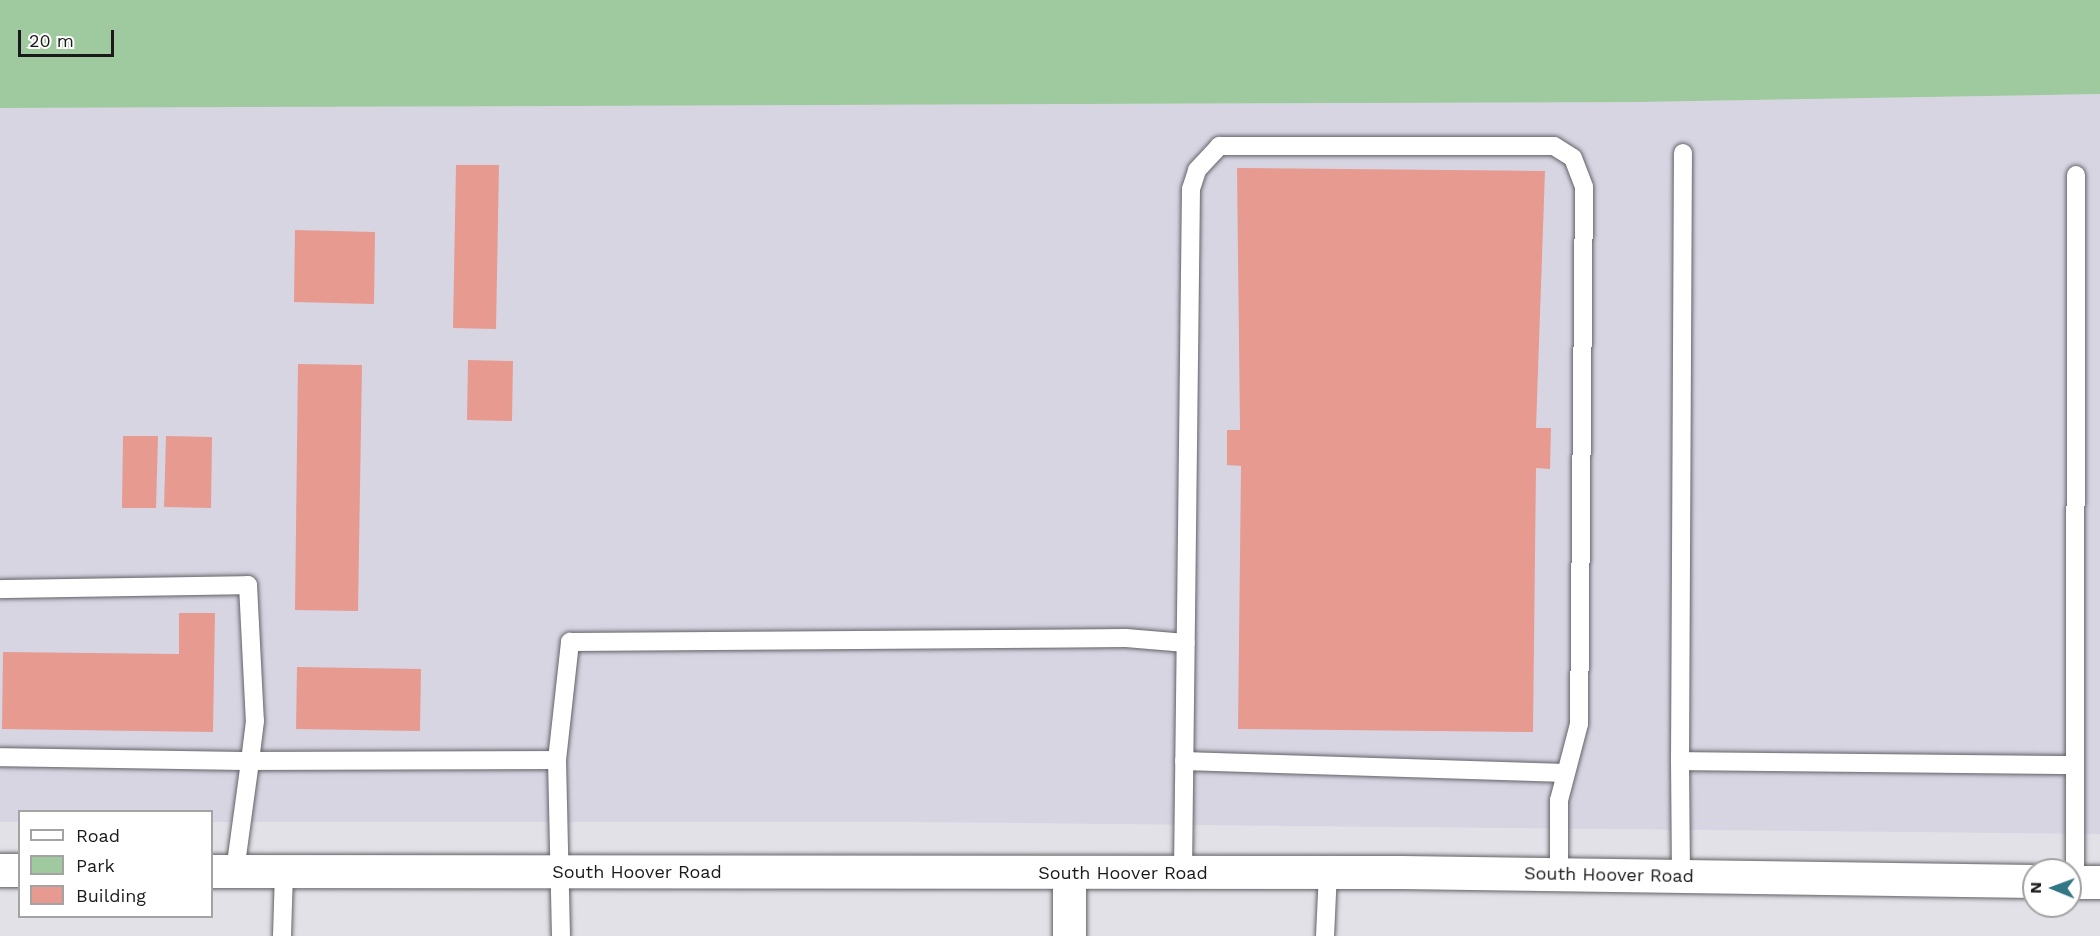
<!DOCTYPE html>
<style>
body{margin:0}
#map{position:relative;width:2100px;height:936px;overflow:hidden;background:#e2e1e7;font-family:"Work Sans",sans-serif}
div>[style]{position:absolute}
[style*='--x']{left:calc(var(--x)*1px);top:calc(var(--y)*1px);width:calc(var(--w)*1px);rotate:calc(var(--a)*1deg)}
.built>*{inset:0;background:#d8d5e3}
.green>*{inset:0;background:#9fca9f}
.building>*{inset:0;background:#e79a90}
.roads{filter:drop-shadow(0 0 2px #636267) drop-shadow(0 0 2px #636267)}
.service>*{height:18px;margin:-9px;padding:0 9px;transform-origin:9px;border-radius:9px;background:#fff}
.minor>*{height:33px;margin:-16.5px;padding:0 16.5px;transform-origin:16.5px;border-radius:16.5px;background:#fff}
.tertiary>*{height:33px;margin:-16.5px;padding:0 16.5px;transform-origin:16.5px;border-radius:16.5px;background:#fff}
span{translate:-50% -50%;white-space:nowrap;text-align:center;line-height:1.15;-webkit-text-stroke:6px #fff;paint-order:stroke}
.street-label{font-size:18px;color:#1a1a1c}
.legend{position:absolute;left:18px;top:810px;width:195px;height:108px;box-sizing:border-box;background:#fff;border:2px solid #a3a3a4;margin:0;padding:8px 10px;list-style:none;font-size:18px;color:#1a1a1c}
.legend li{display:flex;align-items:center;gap:12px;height:30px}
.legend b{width:30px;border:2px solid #a3a3a4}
.north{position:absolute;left:2022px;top:858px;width:60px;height:60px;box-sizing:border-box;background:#fff;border:2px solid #a3a3a4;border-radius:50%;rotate:271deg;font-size:16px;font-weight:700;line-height:24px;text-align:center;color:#1a1a1c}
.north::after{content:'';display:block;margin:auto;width:21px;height:27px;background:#327884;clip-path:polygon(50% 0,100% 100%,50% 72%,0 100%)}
.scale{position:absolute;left:18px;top:30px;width:96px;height:27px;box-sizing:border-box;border:3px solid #1a1a1c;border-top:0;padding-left:8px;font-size:18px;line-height:21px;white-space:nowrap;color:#1a1a1c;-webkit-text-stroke:4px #fff;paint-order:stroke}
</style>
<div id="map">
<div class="built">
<i style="clip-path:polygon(2100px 94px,2100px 834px,908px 822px,212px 822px,212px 812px,20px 812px,19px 822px,0 822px,0 108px,1641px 102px)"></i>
</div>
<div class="green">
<i style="clip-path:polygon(0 0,2100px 0,2100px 94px,1641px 102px,0 108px)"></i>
</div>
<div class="building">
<i style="clip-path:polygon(456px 165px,499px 165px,496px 329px,453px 328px)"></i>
<i style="clip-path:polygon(1237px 168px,1545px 171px,1536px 428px,1551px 428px,1550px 469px,1536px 468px,1533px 732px,1238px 729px,1241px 466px,1227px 465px,1227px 430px,1240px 430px)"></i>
<i style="clip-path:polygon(295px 230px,375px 232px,374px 304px,294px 302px)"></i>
<i style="clip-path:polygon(468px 360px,513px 361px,512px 421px,467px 420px)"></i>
<i style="clip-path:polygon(298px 364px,362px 365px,358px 611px,295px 610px)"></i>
<i style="clip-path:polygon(123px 436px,158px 436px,156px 508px,122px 508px)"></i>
<i style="clip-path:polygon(166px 436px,212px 437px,211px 508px,164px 507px)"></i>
<i style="clip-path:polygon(179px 613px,215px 613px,213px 732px,2px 729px,3px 652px,179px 654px)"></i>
<i style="clip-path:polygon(297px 667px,421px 669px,420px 731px,296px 729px)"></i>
</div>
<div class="roads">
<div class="service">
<i style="--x:0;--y:589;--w:248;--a:-0.9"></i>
<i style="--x:248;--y:585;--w:136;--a:87.1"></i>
<i style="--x:255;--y:721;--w:40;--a:97.1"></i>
<i style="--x:250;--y:761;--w:250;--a:-179.1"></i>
<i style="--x:557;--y:760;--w:119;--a:-83.7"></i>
<i style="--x:570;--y:642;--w:556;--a:-0.41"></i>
<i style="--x:1126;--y:638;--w:60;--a:4.8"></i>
<i style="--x:1184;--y:761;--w:381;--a:1.8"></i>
<i style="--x:1680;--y:761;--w:608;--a:-89.72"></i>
<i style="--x:235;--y:871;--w:111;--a:-82.2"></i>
<i style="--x:250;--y:761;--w:307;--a:-0.2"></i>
<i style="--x:557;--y:760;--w:176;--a:88.7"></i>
<i style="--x:1183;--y:872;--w:683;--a:-89.33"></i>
<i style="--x:1191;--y:189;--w:20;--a:-72"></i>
<i style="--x:1197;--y:170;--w:33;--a:-47"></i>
<i style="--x:1219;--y:146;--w:335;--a:0"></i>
<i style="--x:1554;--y:146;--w:22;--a:32"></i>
<i style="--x:1573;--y:158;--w:31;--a:69"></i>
<i style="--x:1584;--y:187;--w:537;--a:90.53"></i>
<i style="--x:1579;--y:724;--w:79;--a:104.7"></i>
<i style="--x:1559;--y:800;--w:74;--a:90"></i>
<i style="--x:1681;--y:876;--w:115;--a:-90.5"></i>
<i style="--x:1680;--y:761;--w:395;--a:0.6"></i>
<i style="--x:2075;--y:882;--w:707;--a:-89.92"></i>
<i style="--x:282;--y:936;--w:65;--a:-88.2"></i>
<i style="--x:1325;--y:936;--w:64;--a:-87.3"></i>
</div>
<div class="minor">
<i style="--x:1069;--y:873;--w:63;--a:90"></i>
</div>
<div class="tertiary">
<i style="--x:0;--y:870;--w:20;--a:0"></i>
<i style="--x:212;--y:871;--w:1189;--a:0.05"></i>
<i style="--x:1401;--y:872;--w:633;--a:0.81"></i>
<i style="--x:2070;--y:882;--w:30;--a:0"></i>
</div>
</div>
<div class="street-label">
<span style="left:637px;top:872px">South Hoover Road</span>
<span style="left:1123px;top:873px">South Hoover Road</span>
<span style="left:1609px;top:875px;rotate:1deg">South Hoover Road</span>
</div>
<ul class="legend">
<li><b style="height:8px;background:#fff"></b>Road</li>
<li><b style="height:16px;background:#9fca9f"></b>Park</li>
<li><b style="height:16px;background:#e79a90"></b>Building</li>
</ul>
<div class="north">N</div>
<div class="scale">20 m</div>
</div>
